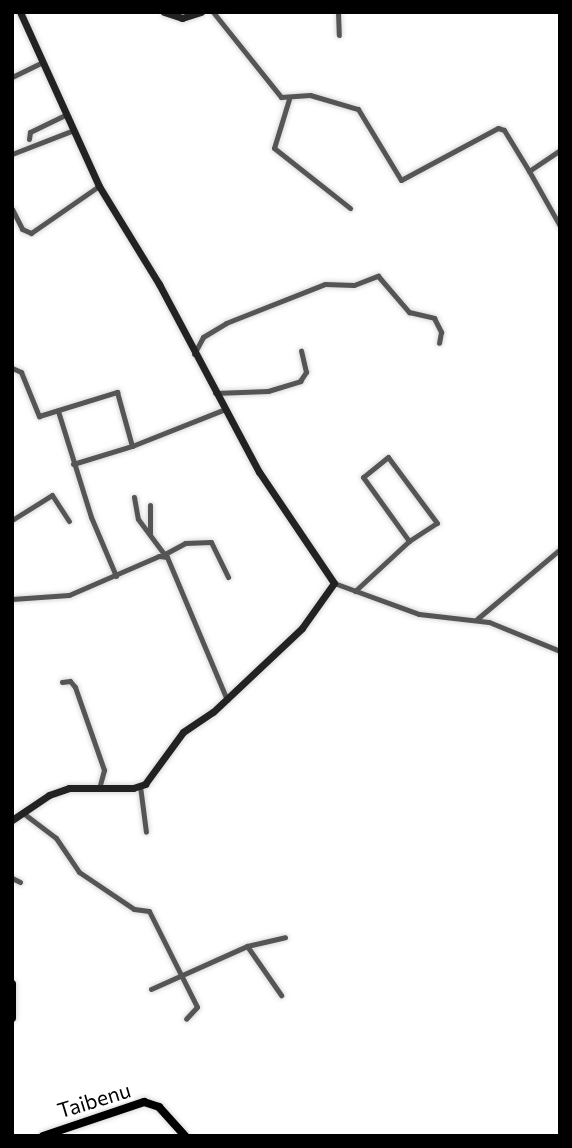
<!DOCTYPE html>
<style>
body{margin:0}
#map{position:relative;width:572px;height:1148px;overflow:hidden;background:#fff;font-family:Commissioner,sans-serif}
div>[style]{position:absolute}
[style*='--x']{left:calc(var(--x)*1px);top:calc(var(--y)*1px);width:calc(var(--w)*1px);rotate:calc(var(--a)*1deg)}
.roads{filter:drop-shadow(0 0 2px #dbdbdb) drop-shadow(0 0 2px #dbdbdb)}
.street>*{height:5px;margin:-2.5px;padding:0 2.5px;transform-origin:2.5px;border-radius:2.5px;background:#555}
.secondary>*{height:7px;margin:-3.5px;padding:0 3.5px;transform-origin:3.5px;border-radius:3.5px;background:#222}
.primary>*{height:8px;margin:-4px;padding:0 4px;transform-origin:4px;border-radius:4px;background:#000}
span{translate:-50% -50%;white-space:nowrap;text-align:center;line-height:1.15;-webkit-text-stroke:6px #fff;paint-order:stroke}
.street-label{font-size:21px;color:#000}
.frame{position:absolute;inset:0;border:14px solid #000;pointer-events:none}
</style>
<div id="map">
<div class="roads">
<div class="street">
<i style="--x:213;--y:12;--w:109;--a:51.3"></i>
<i style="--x:281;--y:97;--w:29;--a:-4"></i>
<i style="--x:310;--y:95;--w:50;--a:16.3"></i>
<i style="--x:358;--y:109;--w:83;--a:58.8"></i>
<i style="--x:401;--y:180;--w:110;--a:-28.2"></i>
<i style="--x:498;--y:128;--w:6;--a:18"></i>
<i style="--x:504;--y:130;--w:48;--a:58.6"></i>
<i style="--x:529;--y:171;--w:37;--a:-34"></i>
<i style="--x:338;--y:12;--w:23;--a:88"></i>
<i style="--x:12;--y:77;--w:32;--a:-26"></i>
<i style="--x:289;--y:99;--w:51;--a:107"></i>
<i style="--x:274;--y:148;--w:97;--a:38.3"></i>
<i style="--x:29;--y:139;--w:7;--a:-82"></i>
<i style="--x:30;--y:132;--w:39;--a:-26"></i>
<i style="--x:12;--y:154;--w:66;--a:-21.2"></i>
<i style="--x:529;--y:171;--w:63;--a:60.6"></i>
<i style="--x:12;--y:209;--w:22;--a:63"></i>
<i style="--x:22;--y:229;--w:10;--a:24"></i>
<i style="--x:31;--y:233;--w:83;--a:-34.7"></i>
<i style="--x:194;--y:354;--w:19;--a:-62"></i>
<i style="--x:203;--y:337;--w:27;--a:-31"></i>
<i style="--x:226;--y:323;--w:106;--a:-21.5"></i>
<i style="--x:325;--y:284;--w:29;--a:2"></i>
<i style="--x:354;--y:285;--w:26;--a:-21"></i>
<i style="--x:378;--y:276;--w:48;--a:49.3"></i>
<i style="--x:409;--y:312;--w:26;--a:13"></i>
<i style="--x:434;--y:318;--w:16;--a:63"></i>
<i style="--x:441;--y:332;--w:11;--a:100"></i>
<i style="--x:12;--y:368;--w:10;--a:24"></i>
<i style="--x:21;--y:372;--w:48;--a:67.8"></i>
<i style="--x:39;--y:416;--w:82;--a:-17.1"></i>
<i style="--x:117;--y:392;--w:56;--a:74.5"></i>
<i style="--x:132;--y:446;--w:98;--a:-21.6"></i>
<i style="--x:215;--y:393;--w:53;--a:-2.2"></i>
<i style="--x:268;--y:391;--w:34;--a:-17"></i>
<i style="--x:300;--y:381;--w:11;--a:-56"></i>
<i style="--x:306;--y:372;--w:22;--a:-103"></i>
<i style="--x:58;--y:411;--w:111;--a:72.7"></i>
<i style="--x:91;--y:517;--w:64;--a:67"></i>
<i style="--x:73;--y:464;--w:62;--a:-17"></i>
<i style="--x:134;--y:497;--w:22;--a:80"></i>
<i style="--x:138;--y:519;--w:44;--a:53.4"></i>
<i style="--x:12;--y:520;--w:47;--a:-32"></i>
<i style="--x:52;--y:495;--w:31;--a:57"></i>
<i style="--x:150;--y:534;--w:29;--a:-90"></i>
<i style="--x:161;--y:556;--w:27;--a:-28"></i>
<i style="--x:185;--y:543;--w:26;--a:-2"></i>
<i style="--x:211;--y:542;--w:39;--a:64"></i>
<i style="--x:334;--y:583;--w:90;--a:20"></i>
<i style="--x:419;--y:614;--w:70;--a:6.5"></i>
<i style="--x:489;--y:622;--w:77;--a:22.2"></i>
<i style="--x:355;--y:591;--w:74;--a:-42.8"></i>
<i style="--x:409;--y:541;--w:33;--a:-33"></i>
<i style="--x:437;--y:523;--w:82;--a:-126.6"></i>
<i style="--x:388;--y:457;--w:32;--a:141"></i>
<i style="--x:363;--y:477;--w:79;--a:54.3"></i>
<i style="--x:12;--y:599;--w:57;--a:-4"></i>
<i style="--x:69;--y:595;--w:98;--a:-23.4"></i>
<i style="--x:159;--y:556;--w:8;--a:7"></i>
<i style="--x:167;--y:557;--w:155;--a:67.2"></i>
<i style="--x:477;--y:619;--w:109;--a:-40.1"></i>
<i style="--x:62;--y:682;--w:8;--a:-7"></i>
<i style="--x:70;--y:681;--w:8;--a:50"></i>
<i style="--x:75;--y:687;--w:88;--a:70.7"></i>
<i style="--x:104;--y:770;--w:16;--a:105"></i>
<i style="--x:140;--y:786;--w:46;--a:82.6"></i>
<i style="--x:23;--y:813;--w:41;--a:37.1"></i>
<i style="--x:56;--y:838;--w:41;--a:55.9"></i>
<i style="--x:79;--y:872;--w:66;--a:33.9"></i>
<i style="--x:134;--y:909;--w:15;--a:8"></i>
<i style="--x:149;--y:911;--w:107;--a:63.4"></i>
<i style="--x:197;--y:1007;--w:16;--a:133"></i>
<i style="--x:12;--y:878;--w:9;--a:27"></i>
<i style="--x:247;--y:946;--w:60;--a:55.2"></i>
<i style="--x:151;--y:989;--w:105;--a:-24.1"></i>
<i style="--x:247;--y:946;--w:39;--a:-13"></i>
</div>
<div class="secondary">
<i style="--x:164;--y:12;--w:19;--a:18"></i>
<i style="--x:182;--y:18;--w:20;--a:-18"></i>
<i style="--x:12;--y:820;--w:45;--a:-34"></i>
<i style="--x:49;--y:795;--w:21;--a:-19"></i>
<i style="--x:69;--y:788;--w:64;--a:0"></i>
<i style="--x:133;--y:788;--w:13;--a:-18"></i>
<i style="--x:145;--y:784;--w:64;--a:-53.8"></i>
<i style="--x:183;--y:732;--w:36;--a:-34"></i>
<i style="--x:213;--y:712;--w:122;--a:-43.3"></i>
<i style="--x:302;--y:628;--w:55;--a:-54.6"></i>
<i style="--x:334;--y:583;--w:134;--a:-124"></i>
<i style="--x:259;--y:472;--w:213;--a:-118"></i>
<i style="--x:159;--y:284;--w:115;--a:-121.5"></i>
<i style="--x:99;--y:186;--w:191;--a:-114.4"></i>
</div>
<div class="primary">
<i style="--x:12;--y:984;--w:34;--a:90"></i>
<i style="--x:43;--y:1136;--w:107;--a:-18.6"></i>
<i style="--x:144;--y:1102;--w:16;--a:18"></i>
<i style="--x:159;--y:1107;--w:39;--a:48"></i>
</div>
</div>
<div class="street-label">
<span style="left:94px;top:1100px;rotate:-17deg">Taibenu</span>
</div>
<div class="frame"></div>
</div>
